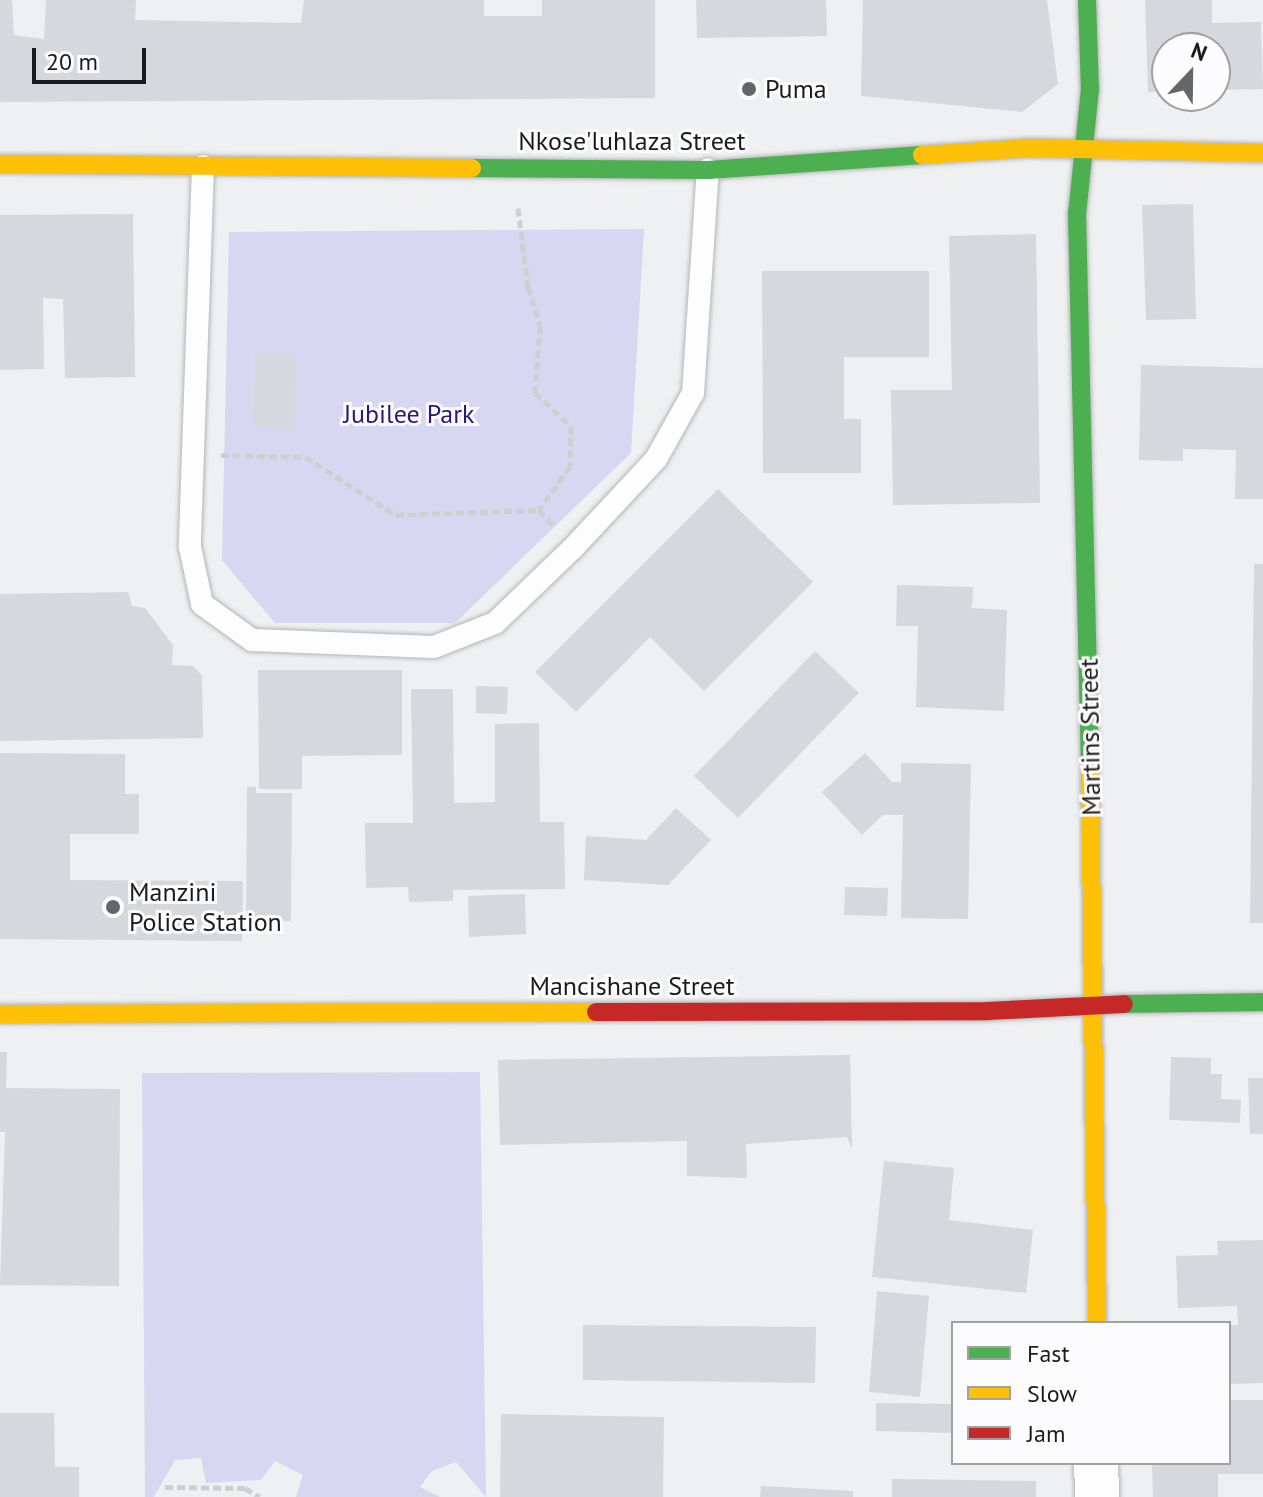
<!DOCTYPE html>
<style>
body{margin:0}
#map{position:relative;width:1263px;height:1497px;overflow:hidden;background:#eff0f1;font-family:"PT Sans",sans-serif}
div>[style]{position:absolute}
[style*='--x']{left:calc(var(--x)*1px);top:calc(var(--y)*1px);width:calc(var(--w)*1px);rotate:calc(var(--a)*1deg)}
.green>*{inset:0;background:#d7d7f2}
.building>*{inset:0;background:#d7d8de}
.path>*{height:5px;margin-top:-2.5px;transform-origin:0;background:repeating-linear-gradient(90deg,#cecfcf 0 8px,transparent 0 12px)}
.roads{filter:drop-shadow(0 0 2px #b4b5b6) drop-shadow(0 0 2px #b4b5b6)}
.lane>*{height:22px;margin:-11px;padding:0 11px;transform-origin:11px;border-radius:11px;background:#fdfdfd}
.street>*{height:44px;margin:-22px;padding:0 22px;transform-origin:22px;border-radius:22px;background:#fdfdfd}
.fast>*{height:18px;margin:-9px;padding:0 9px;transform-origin:9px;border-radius:9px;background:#4caf50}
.slow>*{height:18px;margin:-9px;padding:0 9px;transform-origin:9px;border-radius:9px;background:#ffc107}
.jam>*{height:18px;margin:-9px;padding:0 9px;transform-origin:9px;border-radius:9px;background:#c62828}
.dots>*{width:22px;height:22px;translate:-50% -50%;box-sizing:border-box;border:4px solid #fcfcfe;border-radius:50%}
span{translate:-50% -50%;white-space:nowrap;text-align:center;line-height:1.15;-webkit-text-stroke:6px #fcfcfe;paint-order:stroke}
.poi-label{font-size:26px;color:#1b1b1c}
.left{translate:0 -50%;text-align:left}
.street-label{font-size:26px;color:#1b1b1c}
.park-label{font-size:26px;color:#2e1775}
.legend{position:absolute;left:951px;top:1321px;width:280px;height:144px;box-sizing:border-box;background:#fcfcfe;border:2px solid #a2a2a4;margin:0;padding:10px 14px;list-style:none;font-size:24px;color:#1b1b1c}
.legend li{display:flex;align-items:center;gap:16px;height:40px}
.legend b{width:40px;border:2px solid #a2a2a4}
.north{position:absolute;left:1151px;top:32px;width:80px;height:80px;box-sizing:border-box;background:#fcfcfe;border:2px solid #a2a2a4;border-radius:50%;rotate:22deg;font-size:22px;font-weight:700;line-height:32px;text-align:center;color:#1b1b1c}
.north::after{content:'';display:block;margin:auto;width:28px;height:36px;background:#656667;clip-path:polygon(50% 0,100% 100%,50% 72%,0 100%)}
.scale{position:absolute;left:32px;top:48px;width:114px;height:36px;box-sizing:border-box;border:4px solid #1b1b1c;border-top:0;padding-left:10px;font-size:24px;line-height:28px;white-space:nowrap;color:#1b1b1c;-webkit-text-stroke:6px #fcfcfe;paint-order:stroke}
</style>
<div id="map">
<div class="green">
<i style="clip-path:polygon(644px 229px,631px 453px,455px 623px,275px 623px,222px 560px,229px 232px)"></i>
<i style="clip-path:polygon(480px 1072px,486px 1497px,456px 1462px,432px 1471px,420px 1487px,440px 1497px,296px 1497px,303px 1475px,275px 1461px,261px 1480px,206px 1483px,201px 1458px,175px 1460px,154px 1497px,145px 1497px,142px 1073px)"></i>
</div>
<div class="building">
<i style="clip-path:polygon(0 0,12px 0,14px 35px,44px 39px,46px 0,136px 0,135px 20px,301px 23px,304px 0,484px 0,484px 16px,542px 16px,542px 0,655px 0,655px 98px,0 102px)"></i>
<i style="clip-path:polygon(696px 0,826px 0,827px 36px,697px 38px)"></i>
<i style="clip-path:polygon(863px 0,1047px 0,1058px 84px,1022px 112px,861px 96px)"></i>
<i style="clip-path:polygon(1145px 0,1212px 0,1212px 23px,1261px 22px,1263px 89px,1215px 90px,1215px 48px,1167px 48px,1167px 91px,1148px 92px)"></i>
<i style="clip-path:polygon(1193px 204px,1196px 319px,1146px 320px,1142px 205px)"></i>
<i style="clip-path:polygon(133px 214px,135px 377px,65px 378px,63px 299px,43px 298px,44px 369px,0 370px,0 215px)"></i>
<i style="clip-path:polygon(1036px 234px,1040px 503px,893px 505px,891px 390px,952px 390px,949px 236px)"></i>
<i style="clip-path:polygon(762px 271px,929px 271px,929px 357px,844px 357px,844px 419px,861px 419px,861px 473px,763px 473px)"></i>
<i style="clip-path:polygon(255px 353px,297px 355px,294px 429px,253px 427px)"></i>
<i style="clip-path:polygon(1141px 365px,1263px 368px,1263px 499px,1235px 499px,1236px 450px,1183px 449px,1183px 461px,1139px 460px)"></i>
<i style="clip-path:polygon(718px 489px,813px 582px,704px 691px,650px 637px,576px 712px,535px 672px)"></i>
<i style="clip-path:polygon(1254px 564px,1263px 564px,1263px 923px,1250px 923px)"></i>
<i style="clip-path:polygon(897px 585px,973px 587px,972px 608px,1007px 610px,1004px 711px,916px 707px,918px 626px,896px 626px)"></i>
<i style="clip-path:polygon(128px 592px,132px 606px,145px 608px,173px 645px,172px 665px,193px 666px,202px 676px,203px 738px,0 741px,0 594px)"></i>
<i style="clip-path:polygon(815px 651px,859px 693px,738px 818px,694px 776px)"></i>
<i style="clip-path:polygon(258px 670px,402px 670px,402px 755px,302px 756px,302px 789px,259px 789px)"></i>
<i style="clip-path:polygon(476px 686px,508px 687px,507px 714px,476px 713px)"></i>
<i style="clip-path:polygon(411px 689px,453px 689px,454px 803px,495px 802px,495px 724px,539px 723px,540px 822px,564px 822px,565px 889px,453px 890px,453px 901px,409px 902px,408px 887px,366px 888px,365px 823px,413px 823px)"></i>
<i style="clip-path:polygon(0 753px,125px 754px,125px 794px,139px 794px,139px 834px,70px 834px,70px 880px,243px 881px,242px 941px,0 939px)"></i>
<i style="clip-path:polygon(865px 753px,892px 782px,901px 782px,901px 763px,971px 764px,968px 919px,901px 918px,903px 815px,883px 815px,862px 835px,822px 792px)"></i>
<i style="clip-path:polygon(247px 787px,256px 787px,256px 793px,292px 793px,291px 921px,246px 921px)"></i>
<i style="clip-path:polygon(676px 808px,711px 840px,668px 885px,584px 880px,586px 836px,646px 840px)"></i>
<i style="clip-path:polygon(845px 887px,888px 888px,887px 916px,844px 915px)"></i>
<i style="clip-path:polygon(525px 894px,526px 934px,469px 937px,468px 896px)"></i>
<i style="clip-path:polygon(0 1052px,7px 1052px,6px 1088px,120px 1089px,119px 1286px,0 1285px,5px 1132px,0 1132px)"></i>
<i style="clip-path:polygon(850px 1055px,852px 1149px,847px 1137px,746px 1144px,747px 1178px,687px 1176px,687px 1141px,500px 1145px,498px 1060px)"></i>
<i style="clip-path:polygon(1171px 1057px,1211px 1058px,1211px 1074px,1222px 1074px,1221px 1099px,1241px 1100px,1240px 1123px,1169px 1120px)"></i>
<i style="clip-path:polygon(1248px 1078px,1263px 1078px,1263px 1134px,1250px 1134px)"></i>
<i style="clip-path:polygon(884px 1161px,954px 1168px,949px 1220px,1033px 1230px,1026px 1293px,872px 1277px)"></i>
<i style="clip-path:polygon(1263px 1240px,1263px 1383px,1229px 1384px,1229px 1325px,1238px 1325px,1237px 1306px,1178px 1308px,1176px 1256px,1218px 1255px,1217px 1241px)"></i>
<i style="clip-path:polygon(877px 1291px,929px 1296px,920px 1397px,869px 1392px)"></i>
<i style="clip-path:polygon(583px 1325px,816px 1327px,815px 1383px,583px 1380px)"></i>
<i style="clip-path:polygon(1229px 1400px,1263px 1400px,1263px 1474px,1218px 1474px,1218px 1497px,1153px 1497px,1152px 1463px,1229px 1463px)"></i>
<i style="clip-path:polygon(876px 1403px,953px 1404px,953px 1433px,876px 1431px)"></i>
<i style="clip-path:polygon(0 1413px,54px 1413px,55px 1467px,79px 1467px,79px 1497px,0 1497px)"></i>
<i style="clip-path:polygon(501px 1414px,664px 1417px,663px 1497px,500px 1497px)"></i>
<i style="clip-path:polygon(892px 1479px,1036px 1481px,1036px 1497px,892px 1497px)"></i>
<i style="clip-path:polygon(761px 1486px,853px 1491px,853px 1497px,760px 1497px)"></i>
</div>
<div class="path">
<i style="--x:518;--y:208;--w:80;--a:82.8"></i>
<i style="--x:528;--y:287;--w:41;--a:72.9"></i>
<i style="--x:540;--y:326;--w:67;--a:94.3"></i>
<i style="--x:535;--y:393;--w:49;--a:42.5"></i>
<i style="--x:571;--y:426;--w:40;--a:91.4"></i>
<i style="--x:570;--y:466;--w:54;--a:125.2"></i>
<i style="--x:539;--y:510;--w:22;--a:47"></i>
<i style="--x:221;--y:455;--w:84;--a:1.4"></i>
<i style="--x:305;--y:457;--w:108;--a:32.5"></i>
<i style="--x:396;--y:515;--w:143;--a:-2"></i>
<i style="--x:165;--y:1487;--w:80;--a:0.7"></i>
<i style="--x:245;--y:1488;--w:17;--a:31"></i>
</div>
<div class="roads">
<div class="lane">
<i style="--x:203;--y:166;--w:381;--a:92"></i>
<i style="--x:190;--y:547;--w:58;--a:78.1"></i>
<i style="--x:202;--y:604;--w:62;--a:35.8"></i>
<i style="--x:252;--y:640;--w:182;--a:2.2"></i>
<i style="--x:434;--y:647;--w:66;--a:-21.5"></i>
<i style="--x:495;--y:623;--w:110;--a:-43.9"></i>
<i style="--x:574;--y:547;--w:120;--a:-47"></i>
<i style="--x:656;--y:459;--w:76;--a:-60.7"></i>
<i style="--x:693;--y:393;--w:224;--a:-86.2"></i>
</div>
<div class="street">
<i style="--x:1096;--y:1463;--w:34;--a:88"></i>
</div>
<div class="fast">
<i style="--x:1087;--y:0;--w:89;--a:88.1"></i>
<i style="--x:1090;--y:89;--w:126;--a:95.9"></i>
<i style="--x:1077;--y:214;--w:551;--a:88.65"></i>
<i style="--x:472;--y:168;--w:236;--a:0.5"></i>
<i style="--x:708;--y:170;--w:215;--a:-4"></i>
<i style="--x:1124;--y:1004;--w:139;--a:-0.8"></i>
</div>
<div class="slow">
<i style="--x:922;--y:155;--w:107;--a:-3.7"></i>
<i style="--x:1029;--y:148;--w:234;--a:1.2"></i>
<i style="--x:0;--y:164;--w:472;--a:0.5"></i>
<i style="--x:1090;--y:765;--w:558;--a:89.28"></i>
<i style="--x:0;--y:1014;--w:596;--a:-0.19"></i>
</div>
<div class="jam">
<i style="--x:596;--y:1012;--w:392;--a:-0.1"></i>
<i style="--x:988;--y:1011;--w:136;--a:-2.9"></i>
</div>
</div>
<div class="dots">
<i style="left:749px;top:89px;background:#656667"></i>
<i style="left:113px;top:907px;background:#656667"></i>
</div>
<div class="poi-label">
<span class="left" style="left:765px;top:89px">Puma</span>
<span class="left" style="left:129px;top:907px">Manzini<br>Police Station</span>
</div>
<div class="street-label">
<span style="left:632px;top:141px">Nkose'luhlaza Street</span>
<span style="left:1090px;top:737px;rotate:-91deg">Martins Street</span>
<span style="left:632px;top:986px">Mancishane Street</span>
</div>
<div class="park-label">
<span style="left:409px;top:414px">Jubilee Park</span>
</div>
<ul class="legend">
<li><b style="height:10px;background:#4caf50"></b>Fast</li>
<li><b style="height:10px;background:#ffc107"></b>Slow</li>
<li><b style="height:10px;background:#c62828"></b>Jam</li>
</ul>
<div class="north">N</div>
<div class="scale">20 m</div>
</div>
